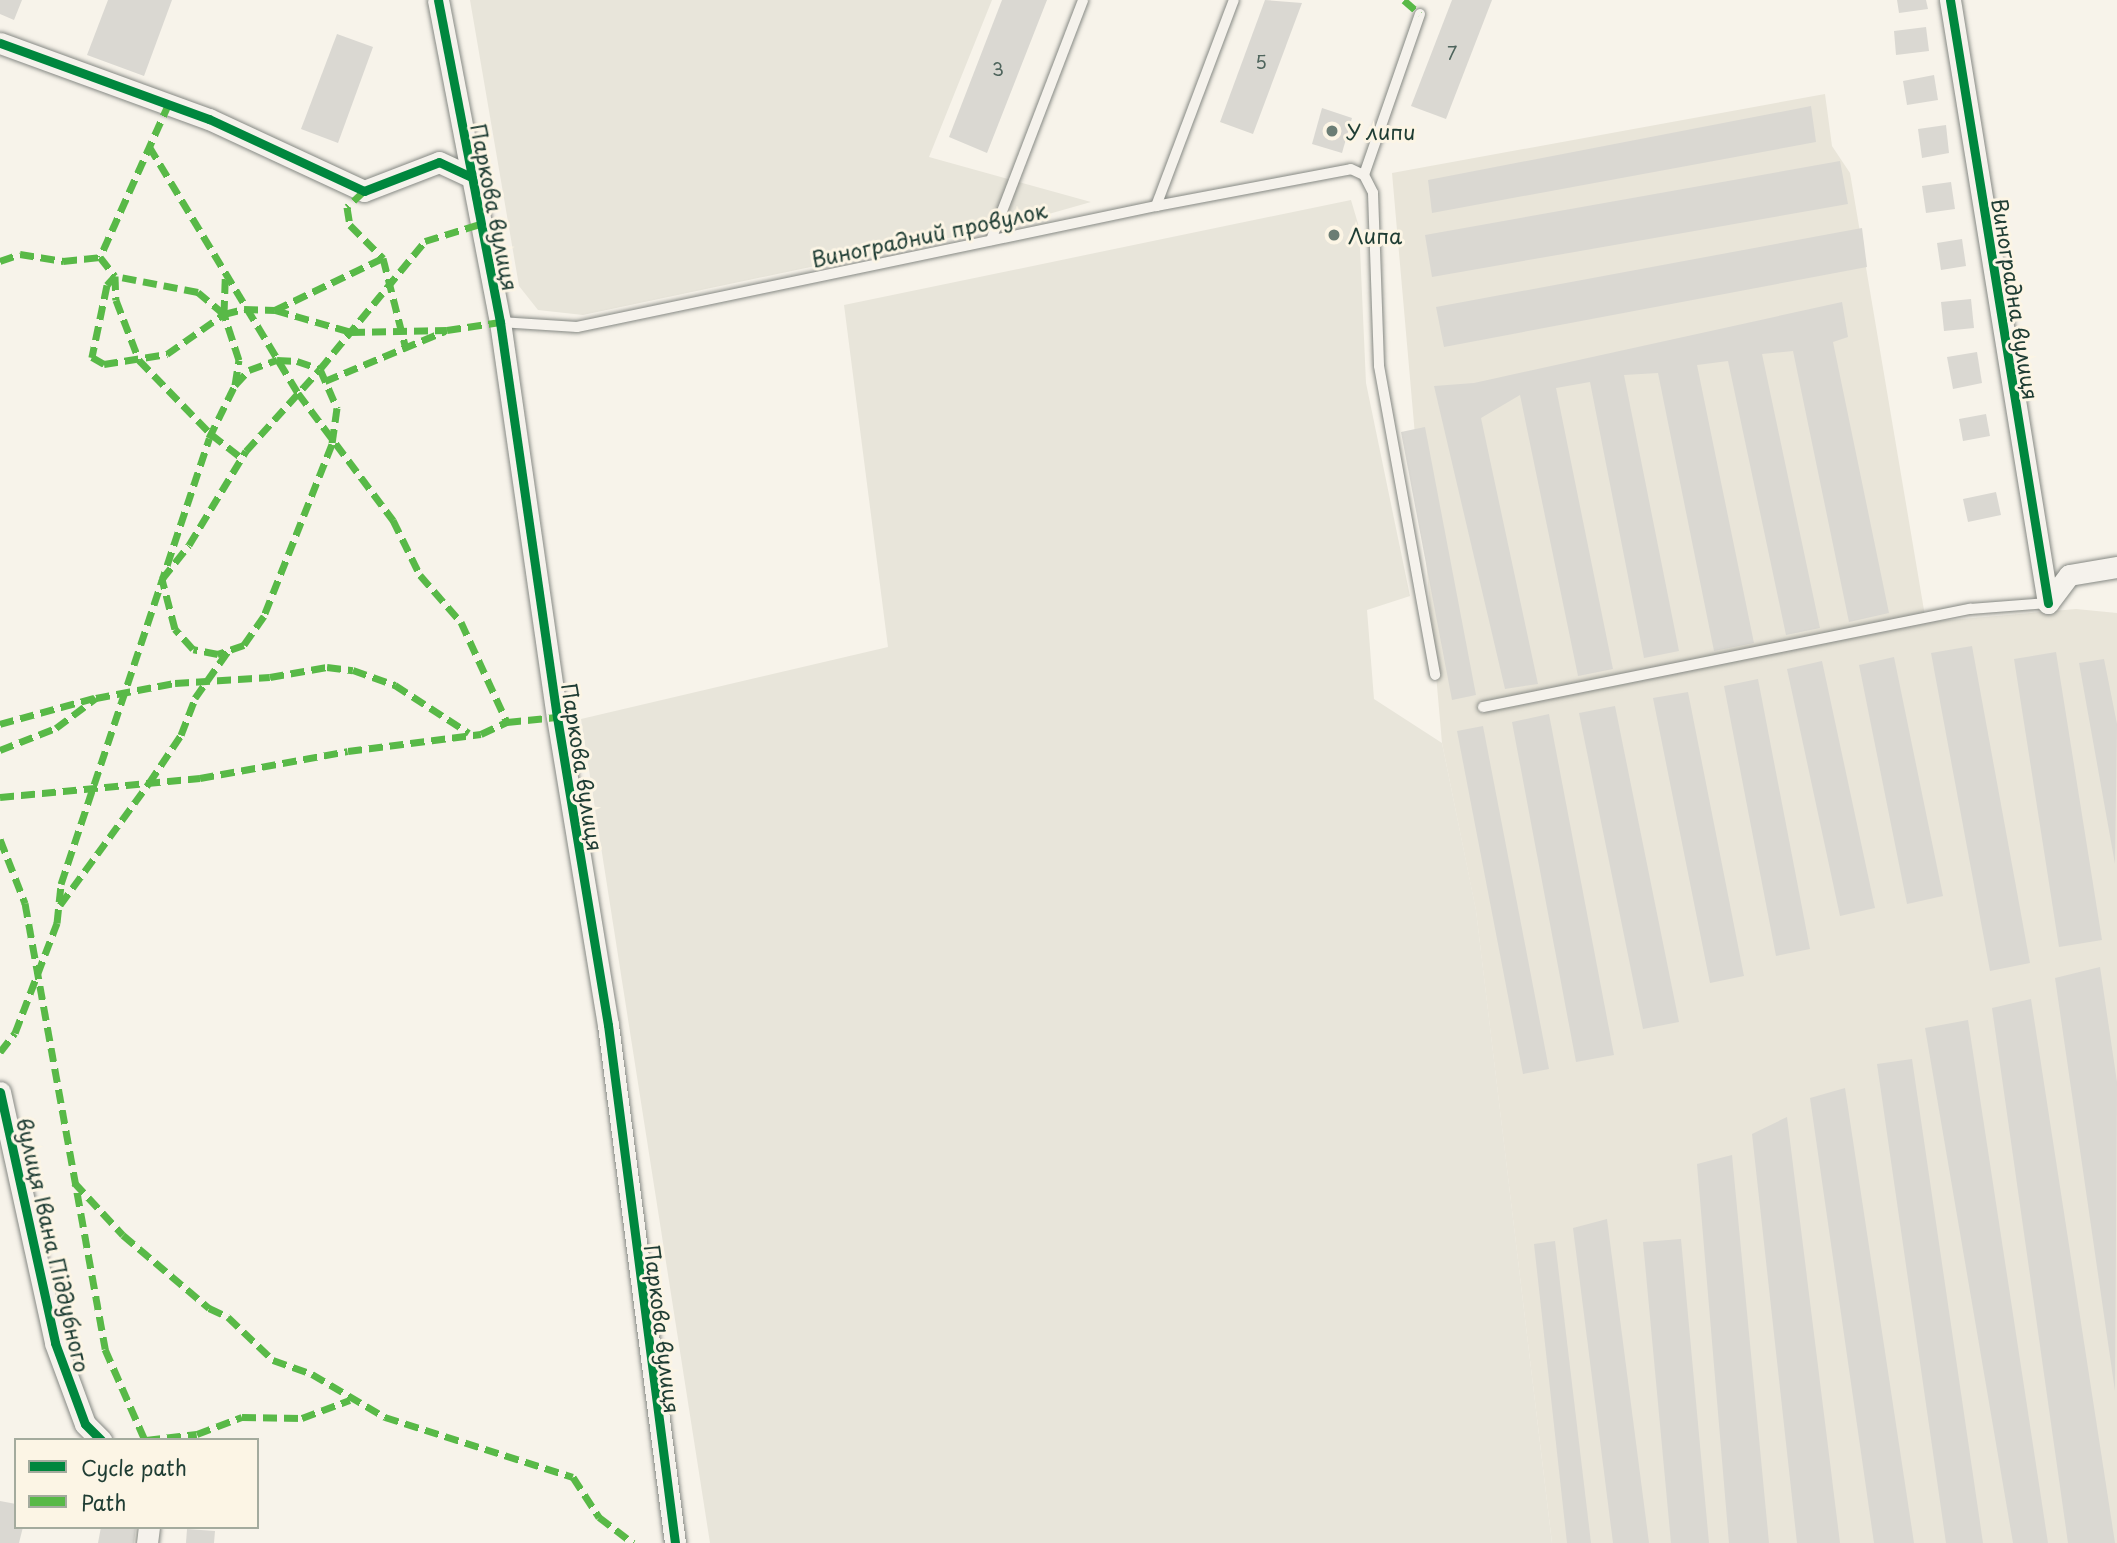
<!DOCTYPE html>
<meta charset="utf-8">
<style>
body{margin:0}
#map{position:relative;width:2117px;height:1543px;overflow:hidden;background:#f7f3ea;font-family:"Playpen Sans",sans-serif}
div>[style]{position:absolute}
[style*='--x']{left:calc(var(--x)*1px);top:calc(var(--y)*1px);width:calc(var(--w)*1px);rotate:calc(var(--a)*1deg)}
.built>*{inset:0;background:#e9e5d9}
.green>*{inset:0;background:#e8e5da}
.building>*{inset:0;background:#dad8d2}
.roads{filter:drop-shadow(0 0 2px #868984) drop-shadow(0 0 2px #868984)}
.service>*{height:10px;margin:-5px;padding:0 5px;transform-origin:5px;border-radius:5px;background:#f5f2ec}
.minor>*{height:21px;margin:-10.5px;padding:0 10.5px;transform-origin:10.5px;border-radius:10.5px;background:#f5f2ec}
.quiet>*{height:7px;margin-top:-3.5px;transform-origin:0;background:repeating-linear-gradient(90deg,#58b947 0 14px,transparent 0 21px)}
.cycleway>*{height:9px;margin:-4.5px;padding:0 4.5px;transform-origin:4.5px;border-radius:4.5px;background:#00873e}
.dots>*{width:19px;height:19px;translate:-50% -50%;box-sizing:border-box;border:4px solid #fcf5e5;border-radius:50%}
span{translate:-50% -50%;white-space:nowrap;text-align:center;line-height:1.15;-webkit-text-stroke:6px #fcf5e5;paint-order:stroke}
.number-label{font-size:18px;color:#4e645c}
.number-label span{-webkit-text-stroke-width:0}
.poi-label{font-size:21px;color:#1f3d34}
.left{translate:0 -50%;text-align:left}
.street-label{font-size:21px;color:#1f3d34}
.legend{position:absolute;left:14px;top:1438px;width:245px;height:91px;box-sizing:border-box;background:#fcf5e5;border:2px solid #a4ab9e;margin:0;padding:9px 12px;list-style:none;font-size:21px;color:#1f3d34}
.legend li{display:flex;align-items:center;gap:14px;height:35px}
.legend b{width:35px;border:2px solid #a4ab9e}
</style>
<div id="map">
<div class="built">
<i style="clip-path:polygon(1825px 94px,1832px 146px,1850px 173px,1926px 622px,2076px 609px,2117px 613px,2117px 1543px,1552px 1543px,1476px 911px,1442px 743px,1392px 173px)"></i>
</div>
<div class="green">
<i style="clip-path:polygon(470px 0,992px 0,929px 157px,1091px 202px,1010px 225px,583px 315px,538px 310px,519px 286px)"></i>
<i style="clip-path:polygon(1351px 200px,1359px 227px,1366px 383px,1410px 596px,1367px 610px,1374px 699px,1442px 743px,1476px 910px,1552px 1543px,710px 1543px,581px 719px,888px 647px,844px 305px)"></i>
</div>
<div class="building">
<i style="clip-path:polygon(0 0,22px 0,14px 20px,0 14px)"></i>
<i style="clip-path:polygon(108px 0,172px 0,144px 76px,87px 55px)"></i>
<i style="clip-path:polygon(1002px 0,1047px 0,987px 153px,949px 137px)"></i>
<i style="clip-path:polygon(1265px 0,1302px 3px,1253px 134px,1220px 122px)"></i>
<i style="clip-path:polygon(1452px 0,1492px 0,1446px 119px,1411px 106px)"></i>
<i style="clip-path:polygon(1897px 0,1926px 0,1928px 9px,1899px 13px)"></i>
<i style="clip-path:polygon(1926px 27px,1929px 51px,1896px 55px,1894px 31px)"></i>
<i style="clip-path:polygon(337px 34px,373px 47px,338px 143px,301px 129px)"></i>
<i style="clip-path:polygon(1934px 75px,1938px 100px,1907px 105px,1903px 81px)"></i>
<i style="clip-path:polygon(1811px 106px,1816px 142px,1432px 213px,1428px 180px)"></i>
<i style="clip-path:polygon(1322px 108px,1352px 118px,1342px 153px,1312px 144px)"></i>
<i style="clip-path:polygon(1946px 125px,1949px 153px,1922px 158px,1918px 129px)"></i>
<i style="clip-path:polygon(1840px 161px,1848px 204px,1432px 277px,1425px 235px)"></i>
<i style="clip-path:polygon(1951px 182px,1955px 209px,1926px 213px,1922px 186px)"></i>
<i style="clip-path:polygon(1862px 228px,1867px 267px,1444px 347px,1436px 307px)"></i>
<i style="clip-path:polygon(1962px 239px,1966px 266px,1941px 270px,1937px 243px)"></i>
<i style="clip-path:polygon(1971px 299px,1974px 328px,1944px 331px,1941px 302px)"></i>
<i style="clip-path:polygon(1842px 302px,1848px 337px,1833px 342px,1889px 613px,1849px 622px,1793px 351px,1762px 354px,1820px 628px,1786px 635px,1728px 361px,1697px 365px,1754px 643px,1714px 651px,1658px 373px,1624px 375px,1679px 651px,1644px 658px,1590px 382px,1556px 388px,1613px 669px,1578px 676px,1520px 395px,1481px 418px,1538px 684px,1505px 689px,1434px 386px,1474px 383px)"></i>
<i style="clip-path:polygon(1977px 352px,1982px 383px,1953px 389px,1947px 357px)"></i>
<i style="clip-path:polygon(1986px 414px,1990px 436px,1963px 441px,1959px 419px)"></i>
<i style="clip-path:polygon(1425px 427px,1476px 695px,1452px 700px,1401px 432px)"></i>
<i style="clip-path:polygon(1996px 492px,2001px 515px,1968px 522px,1963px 499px)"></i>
<i style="clip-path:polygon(1972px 646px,2030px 963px,1990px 971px,1931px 653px)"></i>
<i style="clip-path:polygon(2056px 652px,2102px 940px,2059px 947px,2014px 659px)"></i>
<i style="clip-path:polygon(1894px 657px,1943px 896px,1907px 904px,1859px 665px)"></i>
<i style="clip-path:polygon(2104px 659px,2117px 724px,2115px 864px,2079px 663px)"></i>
<i style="clip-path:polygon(1822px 661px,1875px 908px,1840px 916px,1787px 669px)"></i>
<i style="clip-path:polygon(1758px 679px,1810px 949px,1776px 956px,1724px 686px)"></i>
<i style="clip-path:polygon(1688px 692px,1744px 976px,1710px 983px,1653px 698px)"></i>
<i style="clip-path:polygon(1615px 706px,1679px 1022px,1643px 1029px,1579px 713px)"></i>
<i style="clip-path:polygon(1549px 714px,1614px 1055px,1576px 1062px,1512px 722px)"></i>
<i style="clip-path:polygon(1483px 726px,1549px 1069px,1523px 1074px,1457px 731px)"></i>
<i style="clip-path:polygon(2100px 967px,2117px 1082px,2115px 1391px,2055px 978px)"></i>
<i style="clip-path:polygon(2031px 999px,2115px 1543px,2068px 1543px,1992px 1008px)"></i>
<i style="clip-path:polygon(1968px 1020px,2048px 1543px,2013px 1543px,1925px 1028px)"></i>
<i style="clip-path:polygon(1912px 1059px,1983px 1543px,1946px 1543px,1877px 1064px)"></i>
<i style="clip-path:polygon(1845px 1088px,1914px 1543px,1874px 1543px,1810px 1098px)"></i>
<i style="clip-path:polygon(1787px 1117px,1840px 1543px,1797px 1543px,1752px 1134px)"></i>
<i style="clip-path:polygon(1732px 1155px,1769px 1543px,1729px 1543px,1697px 1164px)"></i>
<i style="clip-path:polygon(1607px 1219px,1649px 1543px,1613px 1543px,1573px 1228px)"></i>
<i style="clip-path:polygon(1681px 1239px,1709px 1543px,1671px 1543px,1643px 1242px)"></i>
<i style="clip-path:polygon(1555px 1241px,1591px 1543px,1567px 1543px,1534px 1244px)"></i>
<i style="clip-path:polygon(0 1501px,16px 1504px,16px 1527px,23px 1527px,19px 1543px,0 1543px)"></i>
<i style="clip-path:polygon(101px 1527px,136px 1527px,134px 1543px,98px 1543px)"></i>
<i style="clip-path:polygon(187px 1529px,215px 1531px,214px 1543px,186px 1543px)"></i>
</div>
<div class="roads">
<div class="service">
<i style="--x:1420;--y:14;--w:170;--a:109.2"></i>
<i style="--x:1364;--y:175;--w:20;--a:63"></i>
<i style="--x:1373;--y:193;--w:173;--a:88"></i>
<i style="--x:1379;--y:366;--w:314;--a:79.7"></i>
<i style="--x:1156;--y:206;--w:220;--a:-69.3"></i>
<i style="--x:991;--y:240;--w:257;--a:-69"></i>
<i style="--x:500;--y:322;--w:77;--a:3.7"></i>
<i style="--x:577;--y:327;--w:592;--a:-11.8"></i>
<i style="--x:1156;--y:206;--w:198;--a:-10.7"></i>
<i style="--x:1351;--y:169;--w:14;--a:25"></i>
<i style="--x:1483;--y:707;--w:497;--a:-11.4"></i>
<i style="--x:1970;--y:609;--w:78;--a:-4.4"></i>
</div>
<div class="minor">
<i style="--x:438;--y:0;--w:328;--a:79.1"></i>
<i style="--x:500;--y:322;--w:399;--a:81.8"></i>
<i style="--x:557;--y:717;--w:312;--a:80.6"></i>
<i style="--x:608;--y:1025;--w:522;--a:82.63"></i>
<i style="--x:1950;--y:0;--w:611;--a:80.77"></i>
<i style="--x:0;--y:43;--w:222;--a:20"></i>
<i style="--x:209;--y:119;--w:171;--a:24.9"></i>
<i style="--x:364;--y:191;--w:80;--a:-21.1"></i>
<i style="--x:439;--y:162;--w:35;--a:25"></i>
<i style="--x:2048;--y:603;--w:35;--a:-53"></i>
<i style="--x:2069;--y:575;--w:49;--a:-9.5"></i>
<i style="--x:0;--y:1092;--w:257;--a:77.6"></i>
<i style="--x:55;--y:1343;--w:86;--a:69.7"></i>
<i style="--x:85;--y:1424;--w:23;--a:45"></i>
<i style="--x:147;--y:1543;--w:16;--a:-83"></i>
</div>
</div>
<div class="quiet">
<i style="--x:1404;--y:0;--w:21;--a:41"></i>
<i style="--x:169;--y:103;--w:169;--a:114.1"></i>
<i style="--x:100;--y:257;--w:24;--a:52"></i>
<i style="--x:115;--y:276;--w:24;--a:88"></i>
<i style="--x:116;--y:300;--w:64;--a:69"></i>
<i style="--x:139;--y:360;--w:103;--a:45.8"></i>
<i style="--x:211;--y:434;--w:39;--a:38"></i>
<i style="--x:149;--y:146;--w:288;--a:58.9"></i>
<i style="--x:298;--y:393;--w:159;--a:53.2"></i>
<i style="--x:393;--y:520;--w:61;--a:63.9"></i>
<i style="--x:420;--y:575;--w:62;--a:48.9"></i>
<i style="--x:461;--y:622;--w:110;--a:65.3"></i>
<i style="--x:364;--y:191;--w:23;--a:137"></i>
<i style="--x:347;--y:207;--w:18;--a:81"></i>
<i style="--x:350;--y:225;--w:47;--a:45"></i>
<i style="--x:383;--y:258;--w:94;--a:75.8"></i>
<i style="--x:0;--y:261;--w:21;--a:-19"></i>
<i style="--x:20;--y:254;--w:44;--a:9.2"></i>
<i style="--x:63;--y:261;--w:37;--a:-6"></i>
<i style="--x:115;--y:276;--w:12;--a:132"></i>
<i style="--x:107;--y:285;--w:74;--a:101.8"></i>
<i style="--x:92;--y:357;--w:14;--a:30"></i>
<i style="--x:104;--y:364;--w:64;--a:-9"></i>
<i style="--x:167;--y:354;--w:70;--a:-35.1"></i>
<i style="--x:224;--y:314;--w:21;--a:-14"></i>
<i style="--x:244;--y:309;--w:31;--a:2"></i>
<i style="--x:275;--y:310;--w:79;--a:16.1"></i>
<i style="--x:351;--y:332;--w:96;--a:-1.2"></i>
<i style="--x:447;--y:330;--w:54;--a:-8.6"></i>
<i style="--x:275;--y:310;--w:120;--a:-25.7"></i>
<i style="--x:224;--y:314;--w:38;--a:-88"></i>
<i style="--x:320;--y:369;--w:43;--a:66.4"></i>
<i style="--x:337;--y:408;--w:36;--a:98"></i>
<i style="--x:332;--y:444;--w:185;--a:111.6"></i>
<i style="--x:264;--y:616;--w:35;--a:125"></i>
<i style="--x:244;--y:645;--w:28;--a:161"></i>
<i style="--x:218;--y:654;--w:25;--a:-169"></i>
<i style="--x:193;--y:649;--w:27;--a:-132"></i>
<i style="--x:175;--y:629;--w:52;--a:-104.6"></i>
<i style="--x:162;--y:579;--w:43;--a:-51.5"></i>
<i style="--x:189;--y:545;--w:110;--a:-58.8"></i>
<i style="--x:246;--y:451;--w:110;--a:-47.9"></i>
<i style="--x:325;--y:381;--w:130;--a:-22.6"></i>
<i style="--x:235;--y:385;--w:21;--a:-47"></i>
<i style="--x:249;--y:370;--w:30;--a:-20"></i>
<i style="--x:277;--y:360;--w:20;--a:3"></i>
<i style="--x:297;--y:361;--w:24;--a:19"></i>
<i style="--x:320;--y:369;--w:166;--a:-50.6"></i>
<i style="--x:425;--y:241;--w:58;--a:-17.2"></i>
<i style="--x:0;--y:724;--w:98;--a:-15.5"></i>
<i style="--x:0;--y:750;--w:60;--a:-21.4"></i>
<i style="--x:56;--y:728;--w:50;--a:-36.9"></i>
<i style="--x:96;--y:698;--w:80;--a:-10.8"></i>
<i style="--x:175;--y:683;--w:95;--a:-3.6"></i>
<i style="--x:270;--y:677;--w:58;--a:-10"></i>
<i style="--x:327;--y:667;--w:26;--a:7"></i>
<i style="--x:353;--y:670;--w:45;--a:19.7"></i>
<i style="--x:395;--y:685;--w:88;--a:33"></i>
<i style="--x:0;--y:797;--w:201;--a:-5.4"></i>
<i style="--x:200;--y:778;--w:150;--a:-10.3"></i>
<i style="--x:348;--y:751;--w:134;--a:-7.3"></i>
<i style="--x:481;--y:734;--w:29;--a:-25"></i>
<i style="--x:507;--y:722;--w:50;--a:-5.7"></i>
<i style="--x:0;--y:839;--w:69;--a:68.7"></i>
<i style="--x:25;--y:903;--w:453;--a:79.8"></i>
<i style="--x:105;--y:1349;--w:99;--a:66.3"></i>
<i style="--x:60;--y:905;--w:151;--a:-53.9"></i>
<i style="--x:149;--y:783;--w:58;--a:-56.3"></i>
<i style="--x:181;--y:735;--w:40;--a:-69"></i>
<i style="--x:195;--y:698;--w:57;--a:-54.9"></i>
<i style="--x:0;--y:1052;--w:24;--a:-52"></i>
<i style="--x:15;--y:1033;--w:118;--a:-69.1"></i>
<i style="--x:57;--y:923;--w:39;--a:-84"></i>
<i style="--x:61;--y:884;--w:470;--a:-71.6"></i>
<i style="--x:209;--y:438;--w:59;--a:-63.9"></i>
<i style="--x:235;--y:385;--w:25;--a:-81"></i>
<i style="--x:239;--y:360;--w:48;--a:-108.1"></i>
<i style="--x:224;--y:314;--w:34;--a:-140"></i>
<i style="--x:198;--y:292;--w:85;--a:-169.1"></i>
<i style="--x:74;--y:1182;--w:72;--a:47.2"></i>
<i style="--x:123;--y:1235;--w:113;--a:40.3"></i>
<i style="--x:209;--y:1308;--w:21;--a:25"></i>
<i style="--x:228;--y:1317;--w:62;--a:43.7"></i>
<i style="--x:273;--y:1360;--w:41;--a:19.7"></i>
<i style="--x:312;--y:1374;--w:85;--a:30.5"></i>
<i style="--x:385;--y:1417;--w:197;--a:17.7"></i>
<i style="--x:573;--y:1477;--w:48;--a:57"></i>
<i style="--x:599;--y:1517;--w:43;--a:37.4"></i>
<i style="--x:146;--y:1440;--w:51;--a:-6.7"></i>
<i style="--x:197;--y:1434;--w:48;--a:-20.7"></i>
<i style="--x:242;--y:1417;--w:60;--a:1"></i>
<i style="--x:302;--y:1418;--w:51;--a:-20.6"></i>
</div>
<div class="cycleway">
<i style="--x:438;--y:0;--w:328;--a:79.1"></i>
<i style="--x:500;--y:322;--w:399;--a:81.8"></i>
<i style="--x:557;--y:717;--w:312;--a:80.6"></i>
<i style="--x:608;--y:1025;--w:522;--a:82.63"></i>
<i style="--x:1950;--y:0;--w:611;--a:80.77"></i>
<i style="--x:0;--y:43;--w:222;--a:20"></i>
<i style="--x:209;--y:119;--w:171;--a:24.9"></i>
<i style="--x:364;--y:191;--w:80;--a:-21.1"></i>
<i style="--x:439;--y:162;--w:35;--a:25"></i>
<i style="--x:0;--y:1092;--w:257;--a:77.6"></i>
<i style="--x:55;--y:1343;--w:86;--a:69.7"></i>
<i style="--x:85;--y:1424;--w:23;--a:45"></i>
</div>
<div class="dots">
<i style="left:1332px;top:131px;background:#6b7d74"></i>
<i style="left:1334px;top:235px;background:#6b7d74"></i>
</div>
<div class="number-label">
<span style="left:1452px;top:53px">7</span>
<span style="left:1261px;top:62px">5</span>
<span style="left:998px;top:69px">3</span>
</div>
<div class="poi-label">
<span class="left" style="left:1346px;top:131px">У липи</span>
<span class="left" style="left:1348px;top:235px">Липа</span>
</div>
<div class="street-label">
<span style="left:495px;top:207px;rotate:79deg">Паркова вулиця</span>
<span style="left:929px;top:234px;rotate:-12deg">Виноградний провулок</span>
<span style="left:2016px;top:299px;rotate:81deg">Виноградна вулиця</span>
<span style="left:583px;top:767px;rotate:81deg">Паркова вулиця</span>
<span style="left:54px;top:1245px;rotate:77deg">вулиця Івана Піддубного</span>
<span style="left:663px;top:1329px;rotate:83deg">Паркова вулиця</span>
</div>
<ul class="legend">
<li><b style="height:9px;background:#00873e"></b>Cycle path</li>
<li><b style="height:9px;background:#58b947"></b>Path</li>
</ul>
</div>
